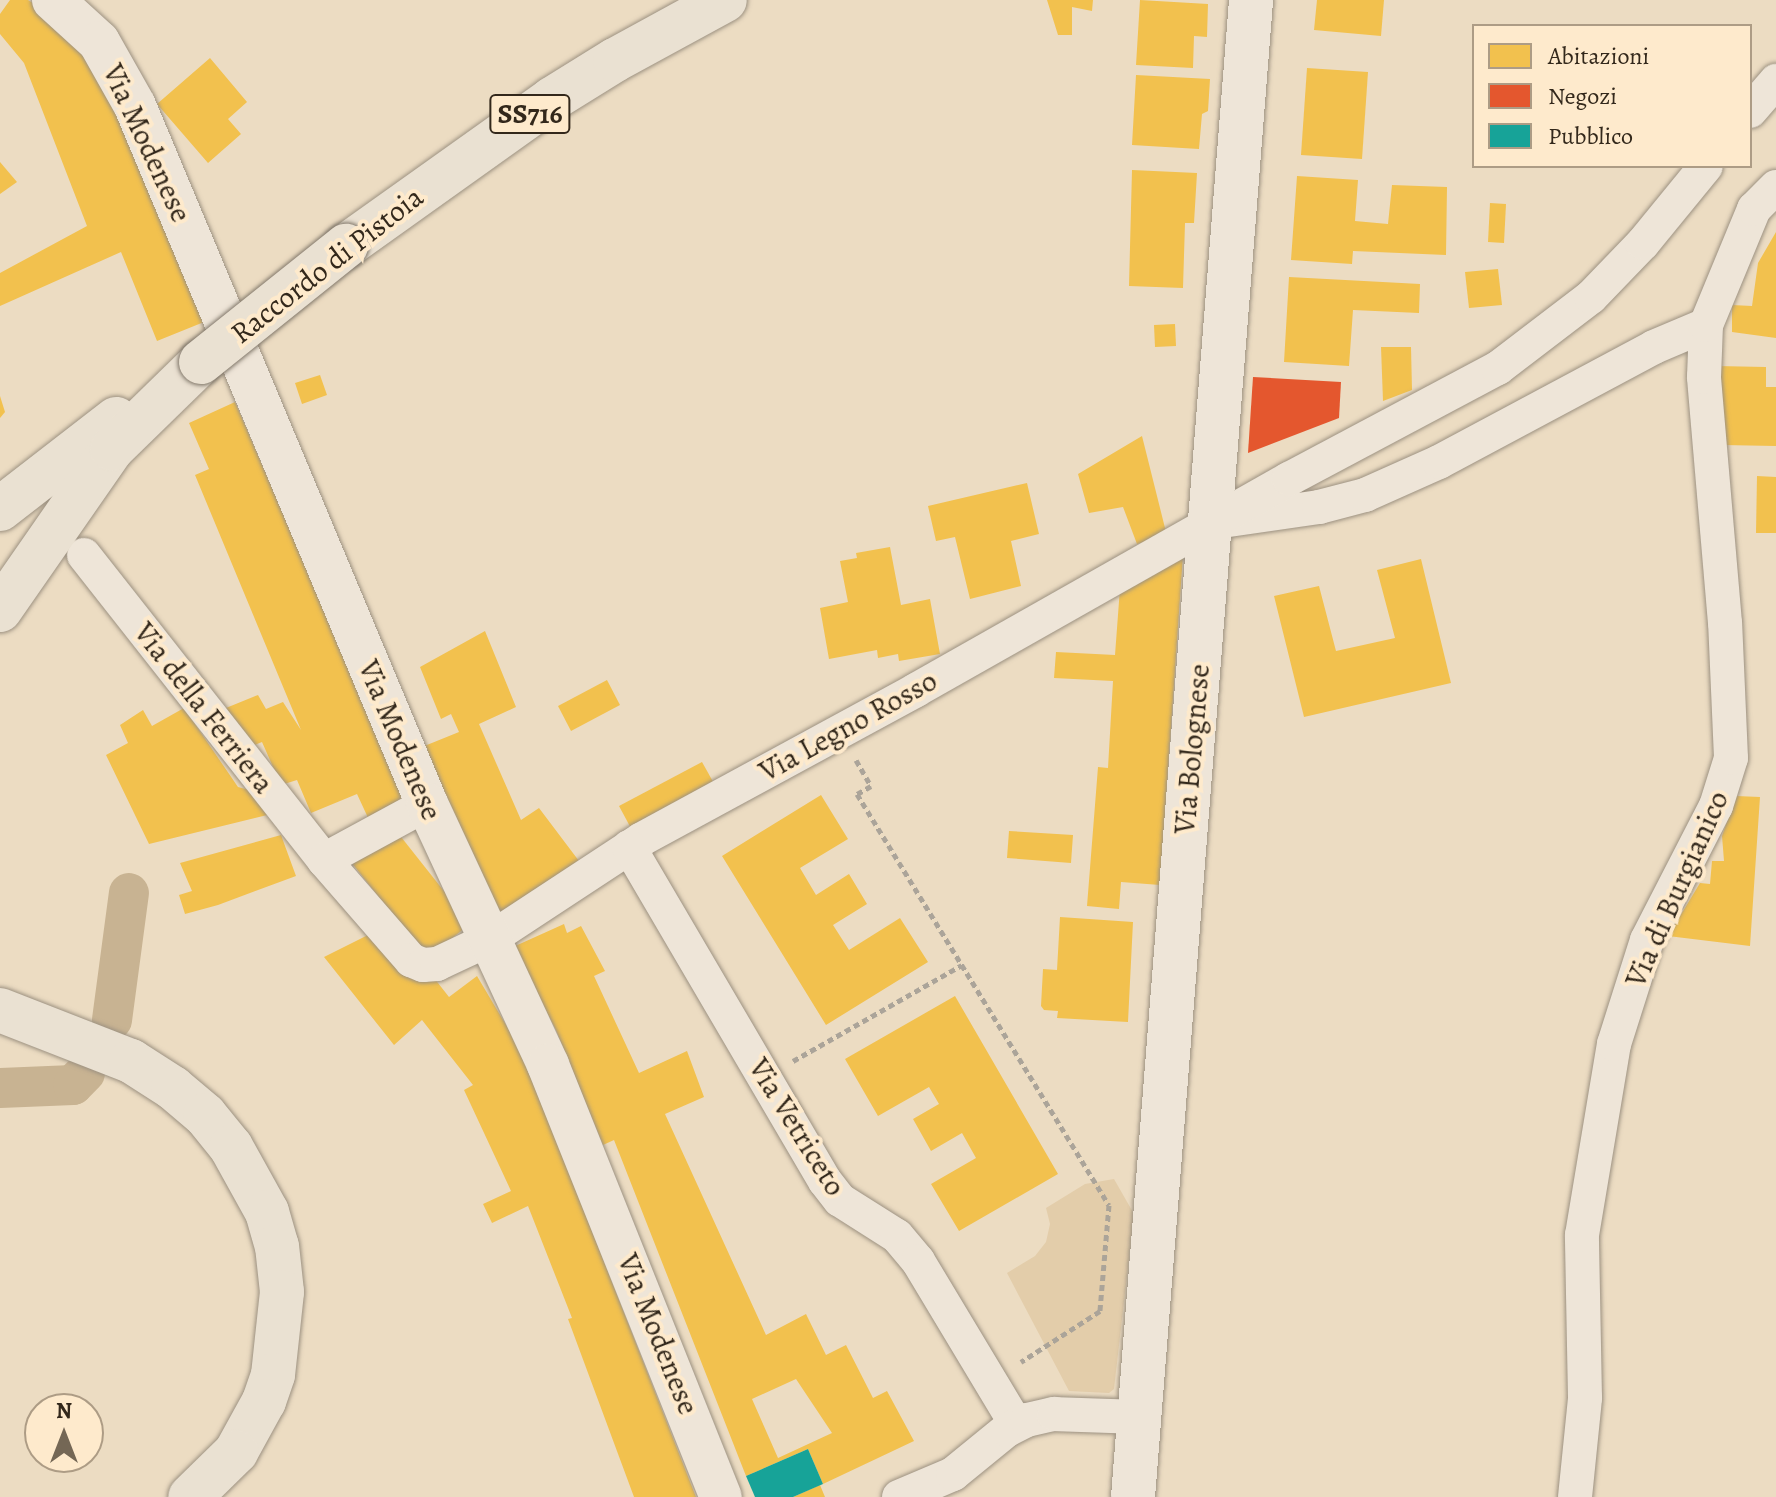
<!DOCTYPE html>
<style>
body{margin:0}
#map{position:relative;width:1776px;height:1497px;overflow:hidden;background:#ecdcc2;font-family:Alegreya,serif}
div>[style]{position:absolute}
[style*='--x']{left:calc(var(--x)*1px);top:calc(var(--y)*1px);width:calc(var(--w)*1px);rotate:calc(var(--a)*1deg)}
.green>*{inset:0;background:#e3cdaa}
.homes>*{inset:0;background:#f2c14e}
.shops>*{inset:0;background:#e4572e}
.public>*{inset:0;background:#17a398}
.canal>*{height:40px;margin:-20px;padding:0 20px;transform-origin:20px;border-radius:20px;background:#c8b392}
.path>*{height:5px;margin-top:-2.5px;transform-origin:0;background:repeating-linear-gradient(90deg,#aba499 0 6px,transparent 0 10px)}
.roads{filter:drop-shadow(0 0 2px #9c9181) drop-shadow(0 0 2px #9c9181)}
.minor>*{height:34px;margin:-17px;padding:0 17px;transform-origin:17px;border-radius:17px;background:#eee5d8}
.tertiary>*{height:42px;margin:-21px;padding:0 21px;transform-origin:21px;border-radius:21px;background:#eee5d8}
.secondary>*{height:44px;margin:-22px;padding:0 22px;transform-origin:22px;border-radius:22px;background:#eee5d8}
.primary>*{height:44px;margin:-22px;padding:0 22px;transform-origin:22px;border-radius:22px;background:#eae1d2}
.bridges{filter:drop-shadow(0 0 2px #82786b) drop-shadow(0 0 2px #82786b)}
.primary-bridge>*{height:44px;margin:-22px;padding:0 22px;transform-origin:22px;border-radius:22px;background:#eae1d2}
span{translate:-50% -50%;white-space:nowrap;text-align:center;line-height:1.15;-webkit-text-stroke:8px #feeacc;paint-order:stroke}
.shield-label span{padding:2px 6px;background:#feeacc;border:2px solid;border-radius:6px;-webkit-text-stroke-width:0}
.shield-label{font-size:28px;color:#33281b;font-weight:700}
.street-label{font-size:30px;color:#33281b}
.legend{position:absolute;left:1472px;top:24px;width:280px;height:144px;box-sizing:border-box;background:#feeacc;border:2px solid #ad9c85;margin:0;padding:10px 14px;list-style:none;font-size:24px;color:#33281b}
.legend li{display:flex;align-items:center;gap:16px;height:40px}
.legend b{width:40px;border:2px solid #ad9c85}
.north{position:absolute;left:24px;top:1393px;width:80px;height:80px;box-sizing:border-box;background:#feeacc;border:2px solid #ad9c85;border-radius:50%;rotate:0deg;font-size:22px;font-weight:700;line-height:32px;text-align:center;color:#33281b}
.north::after{content:'';display:block;margin:auto;width:28px;height:36px;background:#746755;clip-path:polygon(50% 0,100% 100%,50% 72%,0 100%)}
</style>
<div id="map">
<div class="green">
<i style="clip-path:polygon(1114px 1179px,1134px 1214px,1114px 1389px,1109px 1393px,1069px 1391px,1007px 1273px,1035px 1256px,1046px 1242px,1050px 1224px,1046px 1208px,1085px 1184px)"></i>
</div>
<div class="homes">
<i style="clip-path:polygon(10px 0,28px 0,51px 14px,107px 72px,204px 322px,157px 341px,121px 252px,0 306px,0 273px,87px 226px,24px 63px,0 34px,0 14px)"></i>
<i style="clip-path:polygon(1047px 0,1093px 0,1092px 11px,1072px 7px,1072px 35px,1058px 35px)"></i>
<i style="clip-path:polygon(1140px 0,1208px 4px,1207px 37px,1194px 36px,1193px 68px,1136px 65px)"></i>
<i style="clip-path:polygon(1317px 0,1384px 0,1381px 36px,1314px 30px)"></i>
<i style="clip-path:polygon(210px 58px,247px 102px,228px 119px,241px 134px,208px 163px,157px 104px)"></i>
<i style="clip-path:polygon(1307px 68px,1368px 72px,1362px 159px,1301px 155px)"></i>
<i style="clip-path:polygon(1136px 75px,1210px 79px,1208px 111px,1202px 114px,1199px 149px,1132px 145px)"></i>
<i style="clip-path:polygon(0 162px,17px 182px,0 194px)"></i>
<i style="clip-path:polygon(1132px 170px,1197px 173px,1194px 223px,1185px 223px,1183px 288px,1129px 286px)"></i>
<i style="clip-path:polygon(1297px 176px,1358px 180px,1355px 221px,1388px 224px,1392px 185px,1447px 187px,1446px 255px,1353px 251px,1352px 264px,1291px 260px)"></i>
<i style="clip-path:polygon(1490px 203px,1506px 204px,1504px 243px,1488px 242px)"></i>
<i style="clip-path:polygon(1776px 232px,1776px 338px,1732px 332px,1732px 305px,1752px 306px,1758px 263px)"></i>
<i style="clip-path:polygon(1498px 269px,1502px 305px,1469px 308px,1465px 272px)"></i>
<i style="clip-path:polygon(1289px 277px,1420px 284px,1419px 313px,1353px 310px,1349px 366px,1284px 362px)"></i>
<i style="clip-path:polygon(1175px 324px,1176px 346px,1155px 347px,1154px 325px)"></i>
<i style="clip-path:polygon(1381px 347px,1411px 347px,1412px 390px,1383px 401px)"></i>
<i style="clip-path:polygon(1716px 366px,1766px 367px,1766px 387px,1776px 387px,1776px 446px,1722px 445px)"></i>
<i style="clip-path:polygon(320px 375px,327px 395px,302px 404px,295px 383px)"></i>
<i style="clip-path:polygon(0 396px,5px 412px,0 418px)"></i>
<i style="clip-path:polygon(235px 402px,409px 806px,370px 822px,357px 794px,311px 813px,297px 780px,281px 785px,262px 742px,250px 747px,221px 710px,258px 695px,266px 709px,283px 702px,301px 730px,195px 475px,209px 469px,189px 423px)"></i>
<i style="clip-path:polygon(1142px 436px,1167px 536px,1137px 544px,1123px 507px,1089px 513px,1078px 474px)"></i>
<i style="clip-path:polygon(1757px 476px,1776px 477px,1776px 533px,1756px 533px)"></i>
<i style="clip-path:polygon(1027px 483px,1039px 534px,1011px 541px,1021px 586px,970px 599px,955px 537px,936px 541px,928px 506px)"></i>
<i style="clip-path:polygon(890px 547px,901px 605px,930px 599px,940px 654px,899px 661px,898px 654px,878px 658px,877px 650px,829px 659px,820px 608px,848px 602px,840px 561px,857px 558px,856px 553px)"></i>
<i style="clip-path:polygon(1183px 555px,1160px 885px,1121px 882px,1119px 909px,1087px 906px,1098px 767px,1108px 768px,1113px 681px,1054px 678px,1056px 652px,1115px 655px,1120px 588px)"></i>
<i style="clip-path:polygon(1421px 559px,1451px 683px,1304px 717px,1274px 596px,1319px 586px,1336px 651px,1395px 638px,1377px 570px)"></i>
<i style="clip-path:polygon(485px 631px,516px 707px,479px 724px,521px 820px,539px 808px,582px 865px,503px 924px,417px 749px,459px 732px,451px 714px,441px 719px,420px 667px)"></i>
<i style="clip-path:polygon(607px 680px,620px 705px,571px 731px,558px 706px)"></i>
<i style="clip-path:polygon(184px 708px,238px 787px,253px 791px,271px 814px,149px 844px,106px 755px,128px 743px,120px 725px,143px 710px,152px 726px)"></i>
<i style="clip-path:polygon(702px 762px,716px 787px,633px 832px,619px 806px)"></i>
<i style="clip-path:polygon(821px 795px,848px 839px,800px 868px,816px 895px,849px 874px,867px 904px,833px 925px,849px 950px,900px 918px,928px 962px,826px 1025px,722px 856px)"></i>
<i style="clip-path:polygon(1736px 796px,1760px 797px,1750px 946px,1668px 936px,1700px 883px,1710px 884px,1712px 861px,1724px 861px,1722px 836px)"></i>
<i style="clip-path:polygon(394px 828px,470px 924px,427px 958px,351px 862px)"></i>
<i style="clip-path:polygon(1009px 831px,1073px 835px,1071px 863px,1007px 858px)"></i>
<i style="clip-path:polygon(281px 835px,296px 876px,218px 905px,185px 914px,179px 895px,192px 891px,180px 863px)"></i>
<i style="clip-path:polygon(1060px 917px,1133px 922px,1128px 1022px,1057px 1018px,1058px 1011px,1044px 1010px,1041px 1006px,1043px 969px,1057px 970px)"></i>
<i style="clip-path:polygon(evenodd,564px 924px,567px 933px,581px 926px,605px 971px,594px 976px,639px 1073px,687px 1051px,704px 1097px,665px 1114px,766px 1335px,806px 1314px,826px 1355px,846px 1345px,873px 1398px,887px 1391px,914px 1441px,823px 1484px,808px 1449px,746px 1476px,614px 1140px,603px 1145px,556px 1030px,513px 947px,564px 924px,796px 1379px,832px 1433px,778px 1458px,752px 1399px,796px 1379px)"></i>
<i style="clip-path:polygon(376px 931px,427px 969px,449px 997px,477px 976px,522px 1052px,696px 1497px,634px 1497px,568px 1319px,572px 1318px,528px 1206px,492px 1223px,483px 1204px,511px 1191px,464px 1090px,473px 1085px,422px 1020px,394px 1045px,324px 957px)"></i>
<i style="clip-path:polygon(955px 996px,1058px 1174px,959px 1231px,931px 1184px,976px 1158px,962px 1133px,931px 1151px,913px 1119px,939px 1104px,929px 1087px,878px 1116px,845px 1059px)"></i>
<i style="clip-path:polygon(820px 1485px,825px 1497px,793px 1497px)"></i>
</div>
<div class="shops">
<i style="clip-path:polygon(1253px 377px,1341px 382px,1339px 418px,1248px 453px)"></i>
</div>
<div class="public">
<i style="clip-path:polygon(808px 1449px,823px 1484px,793px 1497px,755px 1497px,746px 1476px)"></i>
</div>
<div class="canal">
<i style="--x:112;--y:1020;--w:128;--a:-82.4"></i>
<i style="--x:0;--y:1088;--w:73;--a:-2.4"></i>
<i style="--x:73;--y:1085;--w:17;--a:-45"></i>
</div>
<div class="path">
<i style="--x:856;--y:760;--w:30;--a:60"></i>
<i style="--x:871;--y:786;--w:16;--a:150"></i>
<i style="--x:857;--y:794;--w:482;--a:58.5"></i>
<i style="--x:1109;--y:1205;--w:106;--a:94.9"></i>
<i style="--x:1100;--y:1311;--w:94;--a:147.2"></i>
<i style="--x:793;--y:1061;--w:194;--a:-29.6"></i>
</div>
<div class="roads">
<div class="minor">
<i style="--x:1750;--y:111;--w:40;--a:-49"></i>
<i style="--x:1229;--y:520;--w:91;--a:-8.2"></i>
<i style="--x:1319;--y:507;--w:48;--a:-14.6"></i>
<i style="--x:1365;--y:495;--w:81;--a:-24"></i>
<i style="--x:1439;--y:462;--w:244;--a:-28.1"></i>
<i style="--x:1654;--y:347;--w:56;--a:-22.9"></i>
<i style="--x:84;--y:555;--w:388;--a:51.8"></i>
<i style="--x:324;--y:860;--w:133;--a:49"></i>
<i style="--x:411;--y:960;--w:13;--a:23"></i>
<i style="--x:423;--y:965;--w:14;--a:-4"></i>
<i style="--x:437;--y:964;--w:59;--a:-25.3"></i>
<i style="--x:490;--y:939;--w:182;--a:-33.3"></i>
<i style="--x:642;--y:839;--w:312;--a:-28.5"></i>
<i style="--x:916;--y:690;--w:429;--a:-29.5"></i>
<i style="--x:1289;--y:479;--w:237;--a:-28"></i>
<i style="--x:1498;--y:368;--w:117;--a:-37.4"></i>
<i style="--x:1591;--y:297;--w:75;--a:-46.1"></i>
<i style="--x:1643;--y:243;--w:99;--a:-50.7"></i>
<i style="--x:629;--y:847;--w:387;--a:59.6"></i>
<i style="--x:825;--y:1181;--w:24;--a:52"></i>
<i style="--x:840;--y:1200;--w:67;--a:32.3"></i>
<i style="--x:897;--y:1236;--w:33;--a:50"></i>
<i style="--x:918;--y:1261;--w:190;--a:59"></i>
<i style="--x:324;--y:860;--w:117;--a:-28.5"></i>
<i style="--x:899;--y:1497;--w:59;--a:-23.1"></i>
<i style="--x:953;--y:1474;--w:70;--a:-39.2"></i>
<i style="--x:1007;--y:1430;--w:22;--a:-27"></i>
<i style="--x:1027;--y:1420;--w:28;--a:-13"></i>
<i style="--x:1054;--y:1414;--w:84;--a:2"></i>
<i style="--x:1575;--y:1497;--w:100;--a:-84.2"></i>
<i style="--x:1585;--y:1398;--w:163;--a:-91.1"></i>
<i style="--x:1582;--y:1235;--w:194;--a:-80.5"></i>
<i style="--x:1614;--y:1044;--w:109;--a:-72.4"></i>
<i style="--x:1647;--y:940;--w:151;--a:-62.8"></i>
<i style="--x:1716;--y:806;--w:50;--a:-72.6"></i>
<i style="--x:1731;--y:758;--w:135;--a:-92.5"></i>
<i style="--x:1725;--y:623;--w:247;--a:-94.9"></i>
<i style="--x:1704;--y:377;--w:52;--a:-87.8"></i>
<i style="--x:1706;--y:325;--w:126;--a:-67.5"></i>
<i style="--x:1754;--y:209;--w:31;--a:-45"></i>
</div>
<div class="tertiary">
<i style="--x:53;--y:0;--w:62;--a:42.4"></i>
<i style="--x:99;--y:42;--w:73;--a:60.6"></i>
<i style="--x:135;--y:106;--w:757;--a:67.3"></i>
<i style="--x:427;--y:804;--w:288;--a:65.1"></i>
<i style="--x:548;--y:1065;--w:465;--a:68.2"></i>
</div>
<div class="secondary">
<i style="--x:1133;--y:1497;--w:1502;--a:-85.49"></i>
</div>
<div class="primary">
<i style="--x:346;--y:246;--w:253;--a:-35.5"></i>
<i style="--x:552;--y:99;--w:74;--a:-31.8"></i>
<i style="--x:615;--y:60;--w:125;--a:-28.6"></i>
<i style="--x:0;--y:509;--w:147;--a:-37.8"></i>
<i style="--x:0;--y:610;--w:196;--a:-55.2"></i>
<i style="--x:112;--y:449;--w:124;--a:-44.3"></i>
<i style="--x:0;--y:1010;--w:141;--a:21.3"></i>
<i style="--x:131;--y:1061;--w:50;--a:32.7"></i>
<i style="--x:173;--y:1088;--w:42;--a:40.2"></i>
<i style="--x:205;--y:1115;--w:41;--a:50.9"></i>
<i style="--x:231;--y:1147;--w:74;--a:61"></i>
<i style="--x:267;--y:1212;--w:35;--a:74"></i>
<i style="--x:277;--y:1246;--w:46;--a:83.8"></i>
<i style="--x:282;--y:1292;--w:83;--a:96.2"></i>
<i style="--x:273;--y:1375;--w:28;--a:109"></i>
<i style="--x:264;--y:1401;--w:58;--a:118.8"></i>
<i style="--x:236;--y:1452;--w:64;--a:135.6"></i>
</div>
</div>
<div class="bridges">
<div class="primary-bridge">
<i style="--x:201;--y:362;--w:186;--a:-38.7"></i>
</div>
</div>
<div class="shield-label">
<span style="left:530px;top:114px">SS716</span>
</div>
<div class="street-label">
<span style="left:147px;top:143px;rotate:65deg">Via Modenese</span>
<span style="left:327px;top:265px;rotate:-38deg">Raccordo di Pistoia</span>
<span style="left:204px;top:708px;rotate:52deg">Via della Ferriera</span>
<span style="left:848px;top:726px;rotate:-29deg">Via Legno Rosso</span>
<span style="left:400px;top:740px;rotate:67deg">Via Modenese</span>
<span style="left:1192px;top:749px;rotate:-85deg">Via Bolognese</span>
<span style="left:1677px;top:889px;rotate:-66deg">Via di Burgianico</span>
<span style="left:797px;top:1127px;rotate:58deg">Via Vetriceto</span>
<span style="left:658px;top:1334px;rotate:68deg">Via Modenese</span>
</div>
<ul class="legend">
<li><b style="height:22px;background:#f2c14e"></b>Abitazioni</li>
<li><b style="height:22px;background:#e4572e"></b>Negozi</li>
<li><b style="height:22px;background:#17a398"></b>Pubblico</li>
</ul>
<div class="north">N</div>
</div>
